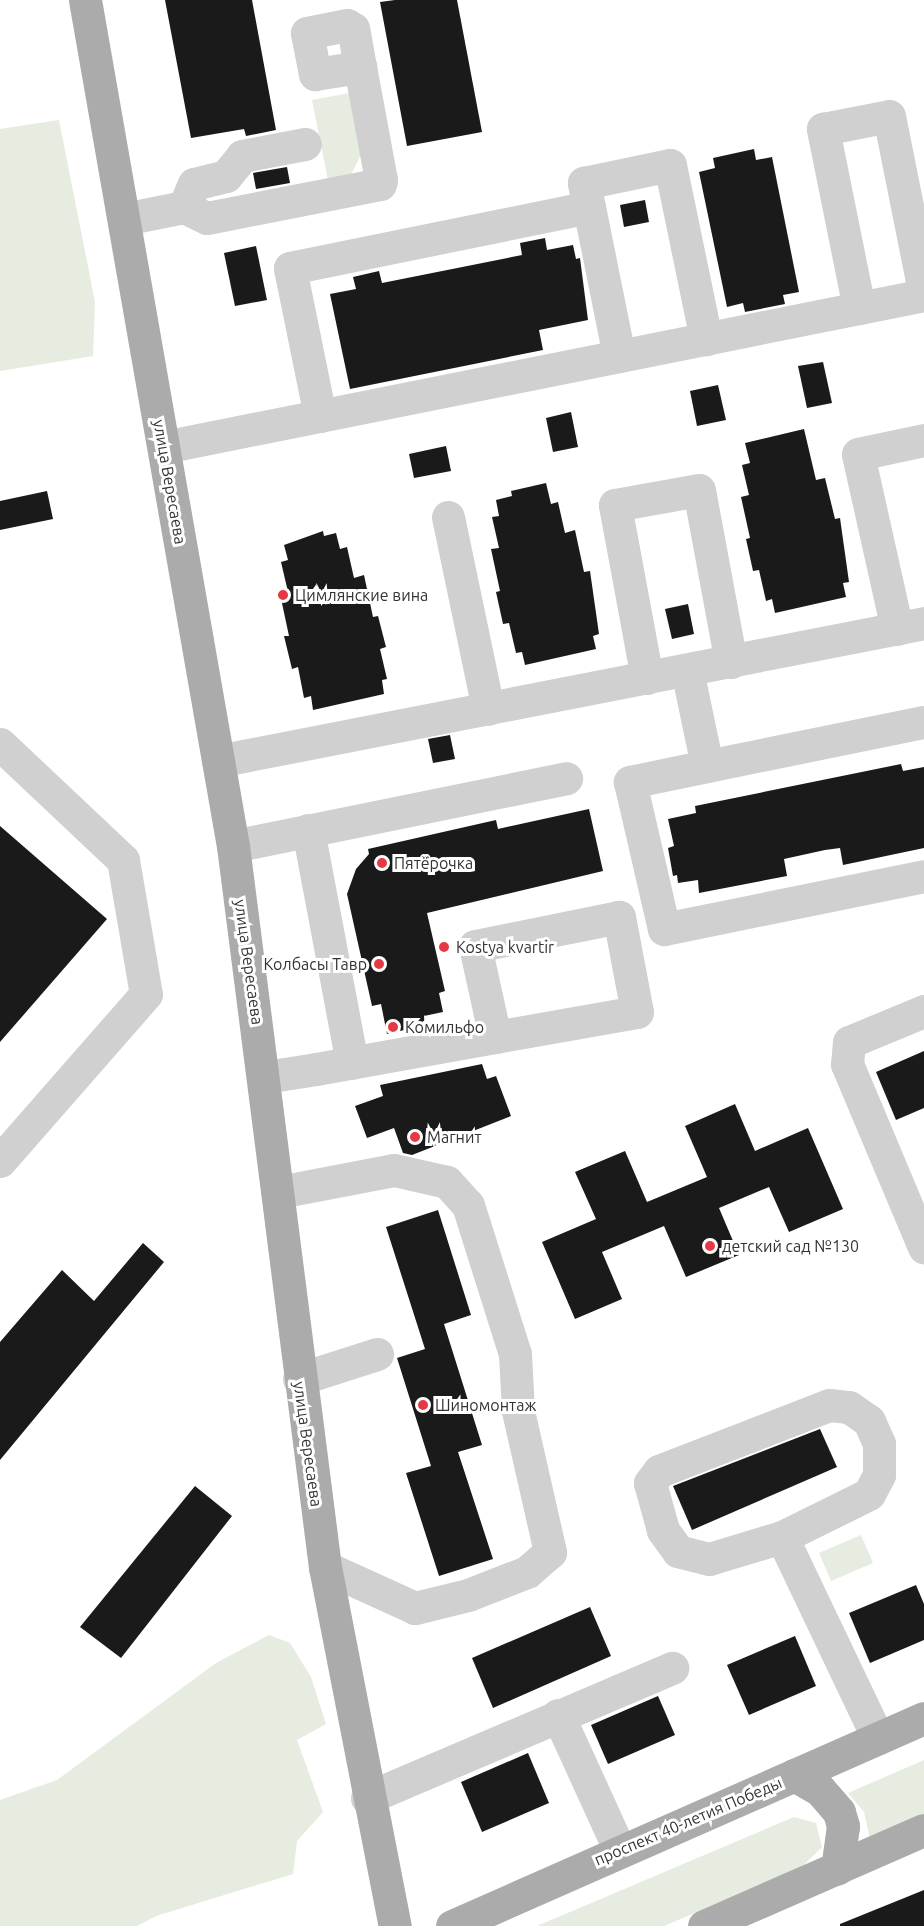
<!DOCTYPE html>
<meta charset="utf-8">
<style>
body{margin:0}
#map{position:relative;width:924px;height:1926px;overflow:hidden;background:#fff;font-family:Ubuntu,sans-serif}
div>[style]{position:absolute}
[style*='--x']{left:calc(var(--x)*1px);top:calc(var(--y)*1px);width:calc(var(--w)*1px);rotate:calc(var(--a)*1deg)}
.green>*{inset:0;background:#e6ecdf}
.building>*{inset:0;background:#1a1a1a}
.minor>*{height:33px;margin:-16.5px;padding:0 16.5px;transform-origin:16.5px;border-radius:16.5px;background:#d0d0d0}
.major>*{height:33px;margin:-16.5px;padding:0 16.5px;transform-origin:16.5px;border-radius:16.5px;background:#ababab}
.dots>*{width:16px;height:16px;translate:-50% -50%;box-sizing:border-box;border:3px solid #fff;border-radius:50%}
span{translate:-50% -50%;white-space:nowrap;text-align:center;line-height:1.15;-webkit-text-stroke:6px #fff;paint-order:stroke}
.street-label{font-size:16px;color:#333}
.poi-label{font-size:16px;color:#333}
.left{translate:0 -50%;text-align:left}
.right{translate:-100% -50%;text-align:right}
</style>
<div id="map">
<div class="green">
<i style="clip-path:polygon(355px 92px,365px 147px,347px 182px,329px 185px,312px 100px)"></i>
<i style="clip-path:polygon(59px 120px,95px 302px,93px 356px,0 371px,0 129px)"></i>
<i style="clip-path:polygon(861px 1535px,873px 1563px,831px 1581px,819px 1553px)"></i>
<i style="clip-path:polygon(269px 1635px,290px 1643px,311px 1677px,326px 1724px,297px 1740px,323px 1812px,297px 1841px,293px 1874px,156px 1916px,137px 1926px,0 1926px,0 1800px,57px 1780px,216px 1663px)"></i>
<i style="clip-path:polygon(924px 1760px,924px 1816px,870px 1839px,864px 1812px,848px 1793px)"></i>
<i style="clip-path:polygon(794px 1817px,816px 1823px,822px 1847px,801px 1868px,664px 1926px,537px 1926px)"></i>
</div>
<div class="building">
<i style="clip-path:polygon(165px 0,252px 0,276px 130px,246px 136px,244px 129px,191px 138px)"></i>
<i style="clip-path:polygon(395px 0,457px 0,482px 132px,407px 146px,380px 2px)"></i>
<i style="clip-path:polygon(754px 149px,756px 160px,772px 157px,799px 292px,783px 295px,785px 304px,745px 312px,743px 303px,727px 307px,699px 172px,715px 168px,713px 158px)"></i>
<i style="clip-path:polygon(287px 167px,290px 183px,256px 189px,253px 173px)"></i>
<i style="clip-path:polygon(645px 200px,649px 222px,624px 227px,620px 205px)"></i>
<i style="clip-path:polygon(545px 238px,547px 250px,573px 245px,576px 259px,580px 258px,588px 320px,539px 330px,543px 350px,350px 389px,330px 294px,356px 289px,353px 277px,379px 271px,382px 283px,522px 255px,520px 243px)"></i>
<i style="clip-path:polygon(256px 246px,267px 300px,235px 306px,224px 253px)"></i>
<i style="clip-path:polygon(823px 362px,832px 403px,807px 408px,798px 366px)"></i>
<i style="clip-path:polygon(718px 385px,726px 420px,697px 426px,690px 391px)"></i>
<i style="clip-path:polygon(571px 412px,578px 447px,553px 452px,546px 418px)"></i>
<i style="clip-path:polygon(804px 429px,816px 480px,825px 478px,835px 519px,840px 518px,849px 582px,843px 583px,846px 597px,775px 613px,772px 599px,766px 601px,759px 570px,753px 571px,746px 539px,750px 538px,741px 497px,749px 495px,742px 465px,750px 463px,745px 443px)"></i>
<i style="clip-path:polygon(446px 446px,451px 471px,414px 478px,409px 454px)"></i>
<i style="clip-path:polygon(546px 483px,551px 504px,558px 502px,565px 533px,575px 530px,584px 572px,590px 571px,599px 634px,593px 636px,596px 649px,525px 665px,522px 652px,516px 653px,509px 623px,503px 624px,496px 592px,500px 591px,491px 549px,499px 548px,492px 517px,499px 516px,496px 500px,512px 496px,511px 491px)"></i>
<i style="clip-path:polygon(47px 491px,53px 519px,0 530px,0 501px)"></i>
<i style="clip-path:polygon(323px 531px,324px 536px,336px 533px,340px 549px,347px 547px,354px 578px,364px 575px,373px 617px,378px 616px,386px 647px,380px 649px,387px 679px,382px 680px,384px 694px,313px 710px,311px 696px,304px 698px,298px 667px,292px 669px,284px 636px,289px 636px,280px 594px,288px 592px,281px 562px,288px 560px,284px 545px)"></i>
<i style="clip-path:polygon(688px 604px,694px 634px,672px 639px,665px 609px)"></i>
<i style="clip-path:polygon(450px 735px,455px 759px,433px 763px,428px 739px)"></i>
<i style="clip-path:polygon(901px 764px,903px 771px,924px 767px,924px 848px,843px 865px,840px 848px,825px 850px,784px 859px,787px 876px,699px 893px,698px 880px,678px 883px,677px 875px,673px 876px,668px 848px,674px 846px,668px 819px,696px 813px,695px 806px)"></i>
<i style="clip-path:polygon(589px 809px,603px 871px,427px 913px,445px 991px,439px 993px,443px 1012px,424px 1016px,426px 1025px,387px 1034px,381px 1004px,372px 1006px,347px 894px,356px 869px,369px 854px,368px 849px,496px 820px,498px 829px)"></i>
<i style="clip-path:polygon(0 826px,107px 919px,0 1042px)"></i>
<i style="clip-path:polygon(924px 1051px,924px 1108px,896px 1120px,876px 1072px)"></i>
<i style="clip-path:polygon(482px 1064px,487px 1079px,496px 1076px,511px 1116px,412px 1155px,403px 1153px,394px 1128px,367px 1138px,355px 1106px,383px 1096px,380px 1085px)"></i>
<i style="clip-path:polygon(735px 1104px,755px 1151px,808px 1128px,843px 1209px,789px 1232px,769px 1187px,719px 1208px,739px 1255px,686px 1277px,664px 1226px,602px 1252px,622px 1299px,575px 1319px,542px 1242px,596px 1219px,575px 1172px,625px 1151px,647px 1202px,707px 1177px,685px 1126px)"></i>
<i style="clip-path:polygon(438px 1210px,471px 1315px,444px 1324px,482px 1445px,458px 1452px,493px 1559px,439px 1576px,406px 1473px,431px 1466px,397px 1358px,425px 1349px,386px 1227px)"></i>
<i style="clip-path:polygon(143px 1243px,164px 1262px,0 1460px,0 1342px,62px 1270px,94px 1301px)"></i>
<i style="clip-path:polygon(820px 1429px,837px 1467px,692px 1530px,673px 1486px)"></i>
<i style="clip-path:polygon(195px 1486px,232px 1516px,121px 1658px,80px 1627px)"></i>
<i style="clip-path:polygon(916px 1585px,924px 1604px,924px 1640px,870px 1663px,849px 1613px)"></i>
<i style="clip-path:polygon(590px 1607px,611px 1656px,493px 1708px,472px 1658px)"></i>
<i style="clip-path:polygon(795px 1636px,816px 1686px,749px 1715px,727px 1665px)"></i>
<i style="clip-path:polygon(658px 1696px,675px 1735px,608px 1764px,591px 1725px)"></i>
<i style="clip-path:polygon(528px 1753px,549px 1803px,482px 1832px,461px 1782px)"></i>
<i style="clip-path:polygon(924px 1890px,924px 1926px,840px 1926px,840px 1924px)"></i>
</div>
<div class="minor">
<i style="--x:184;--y:207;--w:25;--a:26"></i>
<i style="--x:207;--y:218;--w:176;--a:-11.1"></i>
<i style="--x:380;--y:184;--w:4;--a:-76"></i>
<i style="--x:381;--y:180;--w:115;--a:-100.5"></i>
<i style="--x:360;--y:67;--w:39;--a:-100"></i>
<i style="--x:353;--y:29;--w:7;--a:-146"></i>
<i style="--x:347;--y:25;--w:41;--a:168.7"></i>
<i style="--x:307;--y:33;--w:42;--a:79"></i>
<i style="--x:315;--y:74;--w:46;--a:-8.8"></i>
<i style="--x:589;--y:207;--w:25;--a:-102"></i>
<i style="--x:584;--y:183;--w:88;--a:-11.8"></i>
<i style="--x:670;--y:165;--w:178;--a:78.3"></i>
<i style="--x:124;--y:219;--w:61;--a:-11.3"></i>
<i style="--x:184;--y:207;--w:25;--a:-67"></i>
<i style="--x:194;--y:184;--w:33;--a:-14"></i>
<i style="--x:226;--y:176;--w:26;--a:-51"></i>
<i style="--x:242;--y:156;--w:64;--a:-10.8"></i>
<i style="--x:859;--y:308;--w:183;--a:-101.4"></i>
<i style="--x:823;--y:129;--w:67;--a:-11.1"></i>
<i style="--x:889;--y:116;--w:178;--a:78.7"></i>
<i style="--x:320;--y:416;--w:151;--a:-101.5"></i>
<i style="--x:290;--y:268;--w:305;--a:-11.5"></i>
<i style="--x:589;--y:207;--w:152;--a:78.6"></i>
<i style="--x:164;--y:447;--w:775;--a:-11.31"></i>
<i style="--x:448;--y:517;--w:196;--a:78.2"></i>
<i style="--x:897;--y:629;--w:179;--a:-102.6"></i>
<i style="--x:858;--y:454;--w:67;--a:-12"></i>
<i style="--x:687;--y:670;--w:98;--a:78.2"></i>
<i style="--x:707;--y:766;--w:221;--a:-11.5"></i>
<i style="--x:647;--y:678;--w:176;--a:-100.5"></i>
<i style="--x:615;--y:505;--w:85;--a:-10.1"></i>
<i style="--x:699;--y:490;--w:175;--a:79.5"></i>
<i style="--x:0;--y:744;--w:169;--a:43.3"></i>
<i style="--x:123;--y:860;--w:136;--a:80.3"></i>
<i style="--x:146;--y:994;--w:222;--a:131.2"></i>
<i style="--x:218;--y:761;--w:719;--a:-11.06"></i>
<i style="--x:707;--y:766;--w:79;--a:168.3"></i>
<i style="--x:630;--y:782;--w:151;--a:77"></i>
<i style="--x:664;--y:929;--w:265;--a:-11.5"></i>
<i style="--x:308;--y:830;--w:237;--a:79.3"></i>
<i style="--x:233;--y:846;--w:340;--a:-11.5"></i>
<i style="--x:924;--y:1011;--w:81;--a:157.5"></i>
<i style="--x:849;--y:1042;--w:22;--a:95"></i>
<i style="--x:847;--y:1064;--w:199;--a:67.2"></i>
<i style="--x:265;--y:1077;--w:52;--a:-8.9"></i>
<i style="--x:316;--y:1069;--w:182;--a:-10.1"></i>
<i style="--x:495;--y:1037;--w:144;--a:-10"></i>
<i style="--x:637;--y:1012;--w:97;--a:-100.7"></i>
<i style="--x:619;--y:917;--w:147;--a:168.6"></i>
<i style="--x:475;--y:946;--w:93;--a:77.6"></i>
<i style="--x:279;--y:1192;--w:117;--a:-10.8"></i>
<i style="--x:394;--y:1170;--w:54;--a:12.8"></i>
<i style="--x:447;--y:1182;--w:31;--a:48"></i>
<i style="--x:468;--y:1205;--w:156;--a:72.5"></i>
<i style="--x:515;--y:1354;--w:57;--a:87"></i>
<i style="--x:518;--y:1411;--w:145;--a:77.2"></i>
<i style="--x:550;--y:1552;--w:30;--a:139"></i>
<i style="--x:527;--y:1572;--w:63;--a:158.7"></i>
<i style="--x:468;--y:1595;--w:55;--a:166.2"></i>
<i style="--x:415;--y:1608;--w:99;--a:-155.5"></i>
<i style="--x:299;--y:1379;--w:82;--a:-17.8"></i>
<i style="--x:782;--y:1537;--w:76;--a:163.2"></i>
<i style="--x:709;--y:1559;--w:32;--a:-166"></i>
<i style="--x:678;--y:1551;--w:26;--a:-126"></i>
<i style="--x:663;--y:1530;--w:49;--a:-105.5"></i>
<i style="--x:650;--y:1483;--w:15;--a:-53"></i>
<i style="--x:659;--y:1471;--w:182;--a:-21.2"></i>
<i style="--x:829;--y:1405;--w:20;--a:6"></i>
<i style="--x:849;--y:1407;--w:24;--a:35"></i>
<i style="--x:869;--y:1421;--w:24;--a:66"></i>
<i style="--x:879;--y:1443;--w:32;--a:90"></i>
<i style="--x:879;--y:1475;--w:21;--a:118"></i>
<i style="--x:869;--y:1494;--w:97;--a:153.7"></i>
<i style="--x:782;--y:1537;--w:223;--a:64.5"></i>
<i style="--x:558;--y:1715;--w:147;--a:65.5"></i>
<i style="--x:367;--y:1798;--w:332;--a:-23.1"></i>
</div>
<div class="major">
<i style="--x:85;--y:0;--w:859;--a:80.08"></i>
<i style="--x:233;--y:846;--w:727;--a:82.73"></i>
<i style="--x:325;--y:1567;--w:366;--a:79"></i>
<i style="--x:794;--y:1775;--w:30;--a:30"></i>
<i style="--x:820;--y:1790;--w:29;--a:49"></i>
<i style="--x:839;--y:1812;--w:15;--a:74"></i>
<i style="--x:843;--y:1826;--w:43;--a:97.9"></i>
<i style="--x:452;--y:1926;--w:516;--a:-23.78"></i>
<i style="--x:704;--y:1926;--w:240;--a:-23.6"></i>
</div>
<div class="dots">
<i style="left:283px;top:595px;background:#e63946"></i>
<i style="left:382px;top:863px;background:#e63946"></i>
<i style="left:444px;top:947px;background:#e63946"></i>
<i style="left:379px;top:964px;background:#e63946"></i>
<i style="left:393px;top:1027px;background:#e63946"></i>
<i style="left:415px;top:1137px;background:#e63946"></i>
<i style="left:710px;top:1246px;background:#e63946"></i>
<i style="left:423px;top:1405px;background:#e63946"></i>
</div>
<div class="street-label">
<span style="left:170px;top:482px;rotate:80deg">улица Вересаева</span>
<span style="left:249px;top:962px;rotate:82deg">улица Вересаева</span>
<span style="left:308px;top:1444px;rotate:82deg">улица Вересаева</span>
<span style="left:688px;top:1821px;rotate:-23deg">проспект 40-летия Победы</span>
</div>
<div class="poi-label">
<span class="left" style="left:295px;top:595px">Цимлянские вина</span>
<span class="left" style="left:394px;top:863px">Пятёрочка</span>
<span class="left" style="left:456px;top:947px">Kostya kvartir</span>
<span class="right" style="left:367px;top:964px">Колбасы Тавр</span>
<span class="left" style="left:405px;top:1027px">Комильфо</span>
<span class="left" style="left:427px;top:1137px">Магнит</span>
<span class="left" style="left:722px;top:1246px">детский сад №130</span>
<span class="left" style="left:435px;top:1405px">Шиномонтаж</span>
</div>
</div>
